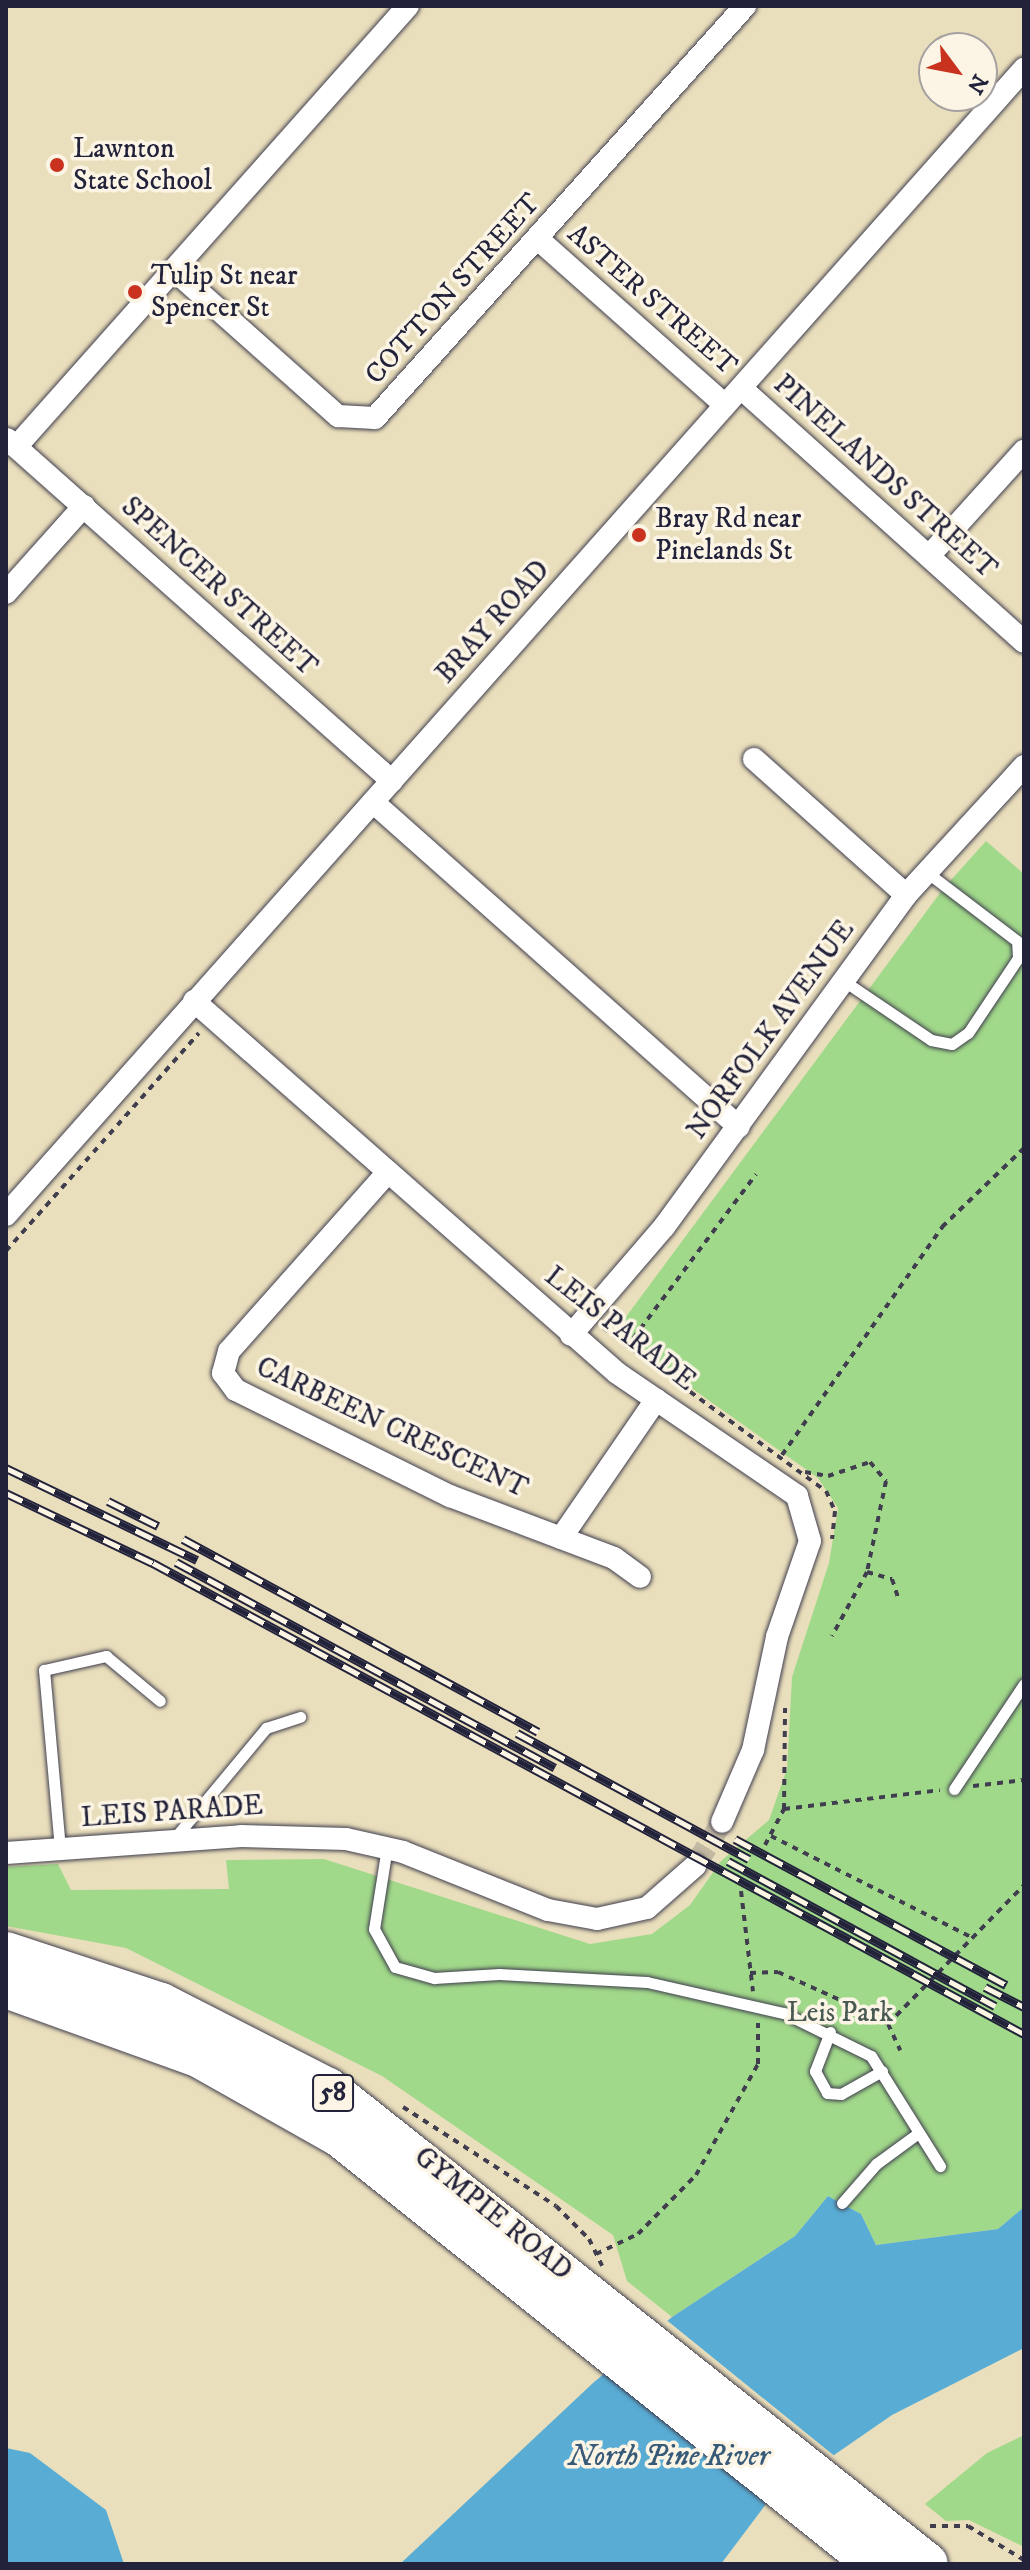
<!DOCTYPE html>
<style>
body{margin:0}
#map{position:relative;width:1030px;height:2570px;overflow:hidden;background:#eadfbc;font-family:"IM FELL DW Pica",serif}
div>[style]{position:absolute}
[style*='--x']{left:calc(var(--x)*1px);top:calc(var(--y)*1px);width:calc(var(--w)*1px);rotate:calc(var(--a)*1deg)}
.green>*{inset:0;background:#a1d98a}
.water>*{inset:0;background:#59add5}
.pier>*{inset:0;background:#eadfbc}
.street-tunnel>*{height:22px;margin-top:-11px;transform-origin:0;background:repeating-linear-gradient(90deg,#c2b9a2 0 22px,transparent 0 33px)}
.path>*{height:4px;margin-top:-2px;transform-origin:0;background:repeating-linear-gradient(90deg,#403e4e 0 6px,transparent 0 12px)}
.roads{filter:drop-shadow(0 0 2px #403e4e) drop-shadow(0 0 2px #403e4e)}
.lane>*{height:11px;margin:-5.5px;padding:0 5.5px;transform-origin:5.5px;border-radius:5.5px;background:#fff}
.street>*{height:22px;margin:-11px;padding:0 11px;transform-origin:11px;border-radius:11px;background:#fff}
.highway>*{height:42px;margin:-21px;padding:0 21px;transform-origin:21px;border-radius:21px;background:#fff}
.rail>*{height:9px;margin-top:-4.5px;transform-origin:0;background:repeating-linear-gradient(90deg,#fcf5e5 0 18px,#22223b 0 36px);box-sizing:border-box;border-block:2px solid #22223b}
.dots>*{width:22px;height:22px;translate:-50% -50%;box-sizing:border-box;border:4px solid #fcf5e5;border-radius:50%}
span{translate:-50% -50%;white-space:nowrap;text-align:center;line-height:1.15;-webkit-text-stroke:7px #fcf5e5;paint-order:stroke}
.shield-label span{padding:2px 6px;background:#fcf5e5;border:2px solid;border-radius:6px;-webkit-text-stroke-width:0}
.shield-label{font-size:26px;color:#22223b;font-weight:700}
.poi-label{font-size:28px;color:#22223b}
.left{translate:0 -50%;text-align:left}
.street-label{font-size:28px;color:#22223b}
.park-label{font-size:28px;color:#485953}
.water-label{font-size:30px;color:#385a79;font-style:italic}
.frame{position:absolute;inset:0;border:8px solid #22223b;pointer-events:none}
.north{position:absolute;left:918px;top:32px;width:80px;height:80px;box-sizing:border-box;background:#fcf5e5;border:2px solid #a5a1a1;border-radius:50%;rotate:122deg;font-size:22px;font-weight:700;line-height:32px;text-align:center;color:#22223b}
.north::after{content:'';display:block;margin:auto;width:28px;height:36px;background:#c8321e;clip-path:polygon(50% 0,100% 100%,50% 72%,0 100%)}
</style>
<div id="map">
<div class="green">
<i style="clip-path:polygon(986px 841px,1024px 874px,1024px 2207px,998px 2229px,876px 2245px,861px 2214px,828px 2196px,795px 2236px,672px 2317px,627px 2281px,613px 2235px,382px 2076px,126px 1948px,6px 1926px,6px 1867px,58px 1864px,71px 1890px,229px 1889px,226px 1860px,324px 1859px,590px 1944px,652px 1934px,690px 1905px,721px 1861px,769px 1820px,787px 1769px,792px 1677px,829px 1563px,838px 1508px,818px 1478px,614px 1333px,943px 889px)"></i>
<i style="clip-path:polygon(1024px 2435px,1024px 2547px,969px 2520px,946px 2521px,925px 2504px,987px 2453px)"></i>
</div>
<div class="water">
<i style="clip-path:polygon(828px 2196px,861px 2214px,876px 2245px,998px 2229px,1024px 2207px,1024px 2348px,892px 2415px,769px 2500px,721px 2564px,400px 2564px,593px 2383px,672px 2317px,795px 2236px)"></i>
<i style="clip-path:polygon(6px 2448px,30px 2453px,106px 2510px,124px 2564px,6px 2564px)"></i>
</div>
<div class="pier">
<i style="clip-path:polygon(664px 2318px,837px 2458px,803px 2482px,633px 2344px)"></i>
</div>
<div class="street-tunnel">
<i style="--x:695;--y:1866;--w:52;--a:-58.5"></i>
</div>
<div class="path">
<i style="--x:6;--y:1251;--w:291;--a:-48.5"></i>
<i style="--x:603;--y:1328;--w:276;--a:36.2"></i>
<i style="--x:826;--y:1491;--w:22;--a:66"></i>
<i style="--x:835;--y:1511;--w:28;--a:96"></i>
<i style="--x:626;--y:1348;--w:217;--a:-53.2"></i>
<i style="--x:782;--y:1455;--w:279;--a:-54.9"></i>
<i style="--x:942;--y:1227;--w:114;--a:-43.9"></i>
<i style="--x:805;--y:1472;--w:23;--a:10"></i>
<i style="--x:828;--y:1476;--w:44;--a:-18.4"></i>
<i style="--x:870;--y:1462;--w:25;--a:50"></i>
<i style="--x:886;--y:1481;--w:93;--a:101.8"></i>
<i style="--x:867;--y:1572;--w:73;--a:118.7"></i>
<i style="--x:867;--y:1572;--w:26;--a:16"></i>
<i style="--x:892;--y:1579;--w:22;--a:72"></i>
<i style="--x:973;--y:1786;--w:51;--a:-6.7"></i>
<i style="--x:784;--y:1809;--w:157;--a:-6.9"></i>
<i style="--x:771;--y:1836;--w:224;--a:26.8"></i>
<i style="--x:765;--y:1845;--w:41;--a:-62.2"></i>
<i style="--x:784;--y:1809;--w:101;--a:-89.4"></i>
<i style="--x:741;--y:1891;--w:101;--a:83.2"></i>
<i style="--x:750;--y:1973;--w:28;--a:-2"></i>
<i style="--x:778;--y:1972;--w:90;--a:24.3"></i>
<i style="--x:860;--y:2009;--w:32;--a:28"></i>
<i style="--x:888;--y:2024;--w:29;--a:65"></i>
<i style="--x:888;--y:2024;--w:194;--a:-45.6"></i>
<i style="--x:403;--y:2107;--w:182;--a:32.9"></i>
<i style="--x:556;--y:2206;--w:47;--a:45"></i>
<i style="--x:589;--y:2239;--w:30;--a:64"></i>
<i style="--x:596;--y:2254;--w:47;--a:-25.5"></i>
<i style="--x:638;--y:2234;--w:83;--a:-45.5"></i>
<i style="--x:696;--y:2175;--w:127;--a:-60.8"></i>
<i style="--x:758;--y:2064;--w:41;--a:-90"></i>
<i style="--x:930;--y:2526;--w:38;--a:0"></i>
<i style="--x:968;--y:2526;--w:66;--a:31.3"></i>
</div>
<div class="roads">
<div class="lane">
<i style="--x:844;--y:981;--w:105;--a:34.1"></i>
<i style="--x:931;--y:1040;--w:21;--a:11"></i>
<i style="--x:952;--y:1044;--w:19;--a:-35"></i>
<i style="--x:968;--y:1033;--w:90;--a:-56.3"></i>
<i style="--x:1018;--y:958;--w:17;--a:-93"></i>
<i style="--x:1017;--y:941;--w:111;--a:-142.7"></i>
<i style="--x:954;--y:1789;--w:126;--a:-56.3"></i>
<i style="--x:173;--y:1840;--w:146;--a:-50.3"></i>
<i style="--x:266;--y:1728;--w:36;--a:-18"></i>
<i style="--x:387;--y:1847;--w:83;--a:99"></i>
<i style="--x:374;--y:1929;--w:43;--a:61.1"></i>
<i style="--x:395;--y:1967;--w:41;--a:15.8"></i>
<i style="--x:434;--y:1978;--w:65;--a:-3.5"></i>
<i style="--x:499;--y:1974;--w:148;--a:3.1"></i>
<i style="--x:647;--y:1982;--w:140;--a:12.8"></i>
<i style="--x:784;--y:2013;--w:97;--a:26.3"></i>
<i style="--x:871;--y:2056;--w:130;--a:57.9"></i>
<i style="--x:60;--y:1849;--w:180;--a:-95.1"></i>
<i style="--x:44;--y:1670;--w:64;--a:-12.7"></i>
<i style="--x:106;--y:1656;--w:70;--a:39.8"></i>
<i style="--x:830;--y:2032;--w:42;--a:111"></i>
<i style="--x:815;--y:2071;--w:25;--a:61"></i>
<i style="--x:827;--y:2093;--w:14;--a:4"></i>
<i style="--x:841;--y:2094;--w:47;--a:-29.3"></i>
<i style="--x:842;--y:2203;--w:52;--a:-48.9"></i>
<i style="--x:876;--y:2164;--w:51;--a:-36.2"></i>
</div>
<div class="street">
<i style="--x:538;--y:239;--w:250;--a:41.6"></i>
<i style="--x:174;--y:270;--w:220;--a:41.7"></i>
<i style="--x:338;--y:416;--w:37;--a:3"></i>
<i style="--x:375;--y:418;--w:554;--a:-48.07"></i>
<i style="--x:741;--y:388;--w:380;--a:41.9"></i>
<i style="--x:7;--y:439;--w:515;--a:41.62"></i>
<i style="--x:16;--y:447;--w:590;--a:-48.37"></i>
<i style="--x:929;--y:556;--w:142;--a:-47.9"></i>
<i style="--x:6;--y:593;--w:117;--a:-48.1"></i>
<i style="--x:754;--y:759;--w:204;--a:41.8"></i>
<i style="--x:373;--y:802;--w:489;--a:41.6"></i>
<i style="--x:194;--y:1001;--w:563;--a:41.33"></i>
<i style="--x:617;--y:1373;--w:218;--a:34.3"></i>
<i style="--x:797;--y:1496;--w:47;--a:73.9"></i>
<i style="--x:810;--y:1541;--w:102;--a:109"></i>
<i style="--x:777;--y:1637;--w:116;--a:102"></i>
<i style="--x:753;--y:1750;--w:78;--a:113.3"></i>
<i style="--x:388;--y:1172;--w:239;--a:131.6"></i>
<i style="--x:229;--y:1351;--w:23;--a:105"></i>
<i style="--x:223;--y:1373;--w:21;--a:53"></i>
<i style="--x:236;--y:1390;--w:239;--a:26.4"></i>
<i style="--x:450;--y:1496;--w:175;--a:20.7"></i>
<i style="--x:614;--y:1558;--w:32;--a:36"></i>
<i style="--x:6;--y:1215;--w:1533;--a:-48.39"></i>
<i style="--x:571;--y:1335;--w:143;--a:-49.3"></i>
<i style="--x:664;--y:1227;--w:411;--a:-53.9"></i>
<i style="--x:906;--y:895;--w:175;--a:-47.5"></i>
<i style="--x:561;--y:1538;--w:168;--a:-55.5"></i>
<i style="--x:6;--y:1853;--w:236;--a:-4.1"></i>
<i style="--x:241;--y:1836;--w:105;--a:1.6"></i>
<i style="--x:346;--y:1839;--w:58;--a:12.8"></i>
<i style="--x:403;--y:1852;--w:156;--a:21.8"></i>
<i style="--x:548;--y:1910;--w:50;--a:10.4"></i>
<i style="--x:597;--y:1919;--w:51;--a:-12.4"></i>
<i style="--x:647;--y:1908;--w:64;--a:-41.2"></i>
</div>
<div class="highway">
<i style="--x:6;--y:1953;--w:163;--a:18.2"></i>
<i style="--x:161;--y:2004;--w:187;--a:27"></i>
<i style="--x:328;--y:2089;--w:764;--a:38.41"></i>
<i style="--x:6;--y:1987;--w:206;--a:19.8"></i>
<i style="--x:200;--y:2057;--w:161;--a:29.4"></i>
<i style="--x:340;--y:2136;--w:686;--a:38.61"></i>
</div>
</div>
<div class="rail">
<i style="--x:6;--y:1468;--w:212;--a:25.7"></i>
<i style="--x:6;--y:1493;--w:163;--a:25.5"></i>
<i style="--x:153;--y:1563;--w:990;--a:28.4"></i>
<i style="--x:108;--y:1501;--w:56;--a:26.6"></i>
<i style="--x:183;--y:1539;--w:404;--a:28.5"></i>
<i style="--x:176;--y:1562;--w:431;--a:28.5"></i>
<i style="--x:517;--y:1733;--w:264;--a:28.5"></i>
<i style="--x:735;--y:1839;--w:308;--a:28.3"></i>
<i style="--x:728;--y:1861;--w:304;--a:28.5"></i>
<i style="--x:985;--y:1987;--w:44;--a:27.1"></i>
</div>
<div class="dots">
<i style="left:57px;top:165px;background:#c8321e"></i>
<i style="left:135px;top:292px;background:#c8321e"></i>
<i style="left:639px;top:535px;background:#c8321e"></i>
</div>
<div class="shield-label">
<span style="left:333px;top:2093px">58</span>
</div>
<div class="poi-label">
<span class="left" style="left:73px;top:165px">Lawnton<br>State School</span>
<span class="left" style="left:151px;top:292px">Tulip St near<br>Spencer St</span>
<span class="left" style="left:655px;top:535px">Bray Rd near<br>Pinelands St</span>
</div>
<div class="street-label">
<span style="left:453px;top:289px;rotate:-48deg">COTTON STREET</span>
<span style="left:652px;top:300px;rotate:41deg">ASTER STREET</span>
<span style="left:885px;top:477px;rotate:42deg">PINELANDS STREET</span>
<span style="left:219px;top:587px;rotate:42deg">SPENCER STREET</span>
<span style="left:493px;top:622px;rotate:-48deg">BRAY ROAD</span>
<span style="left:771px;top:1030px;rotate:-54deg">NORFOLK AVENUE</span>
<span style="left:620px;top:1329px;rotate:38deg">LEIS PARADE</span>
<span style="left:392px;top:1428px;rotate:25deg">CARBEEN CRESCENT</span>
<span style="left:172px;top:1812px;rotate:-4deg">LEIS PARADE</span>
<span style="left:493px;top:2214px;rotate:39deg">GYMPIE ROAD</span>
</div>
<div class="park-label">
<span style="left:840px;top:2013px">Leis Park</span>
</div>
<div class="water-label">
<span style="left:669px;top:2457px">North Pine River</span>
</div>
<div class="frame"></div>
<div class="north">N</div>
</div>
